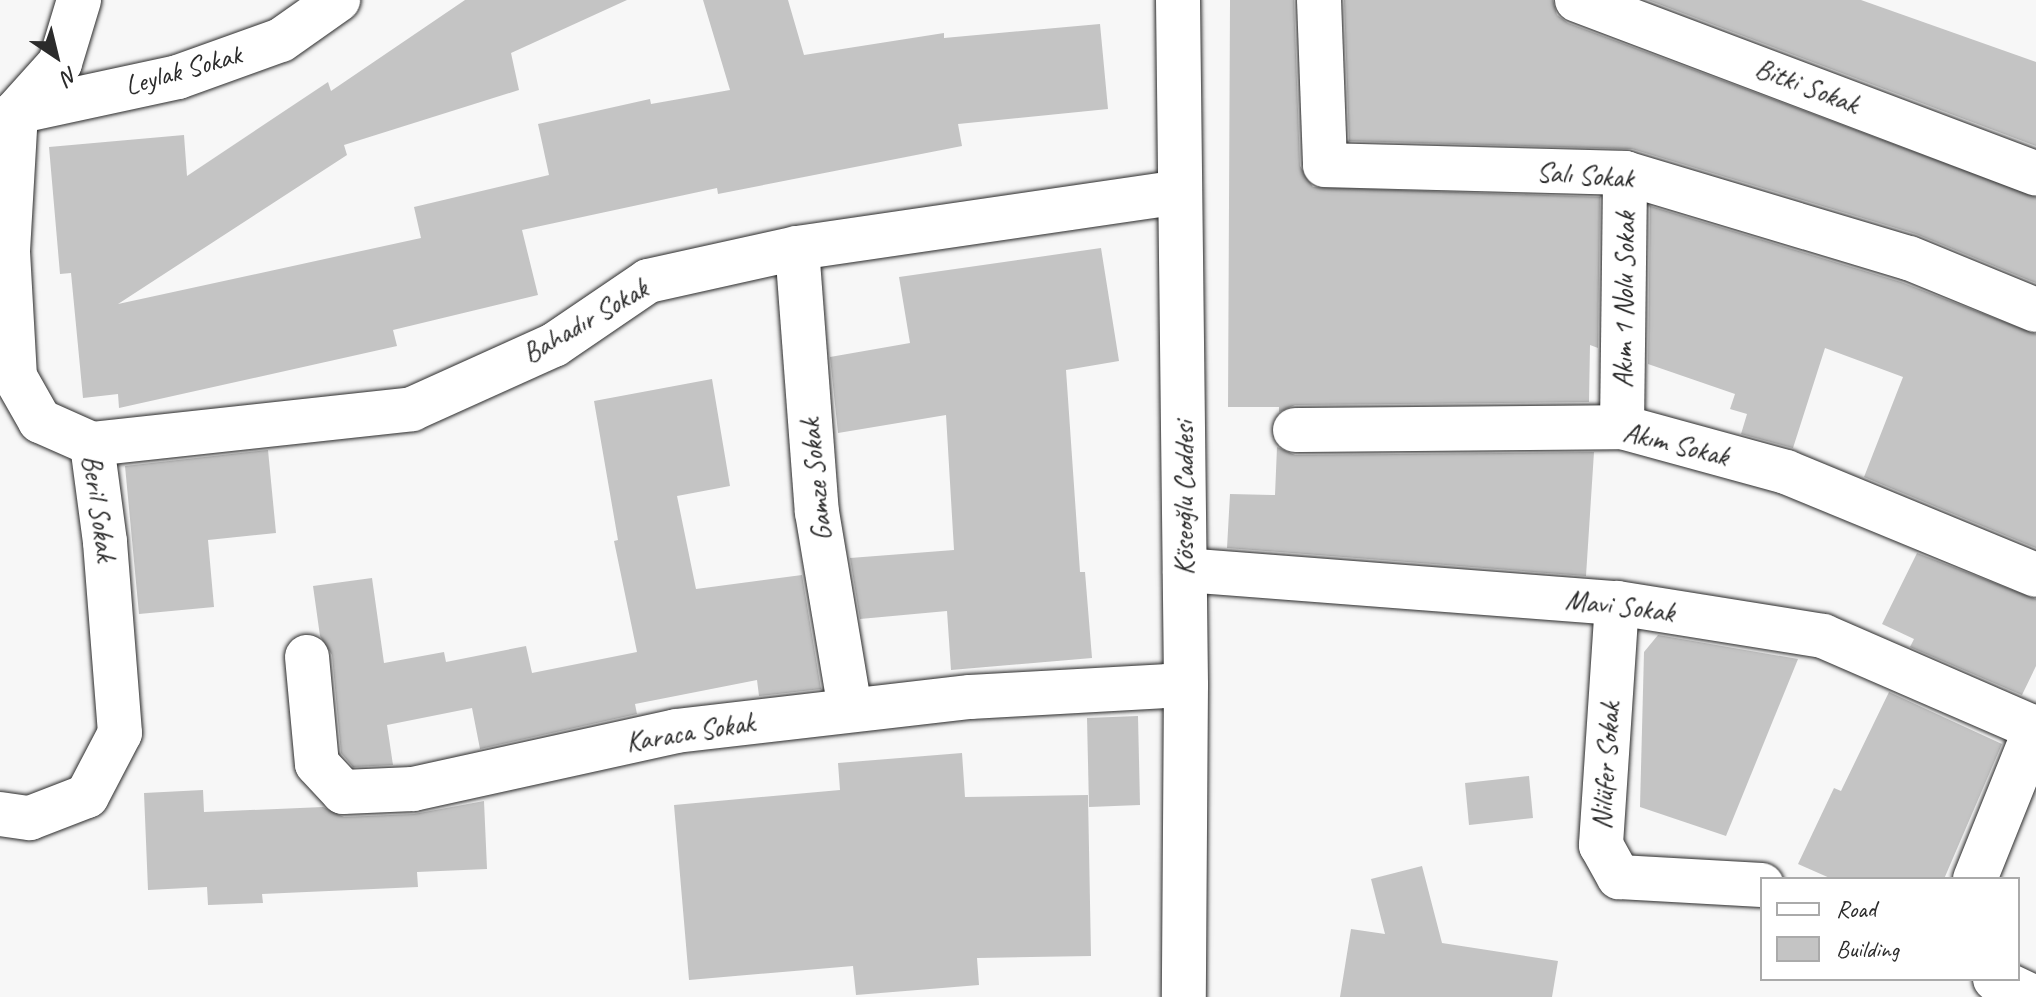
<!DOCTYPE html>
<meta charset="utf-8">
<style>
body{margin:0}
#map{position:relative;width:2036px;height:997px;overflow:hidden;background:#f7f7f7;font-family:Caveat,sans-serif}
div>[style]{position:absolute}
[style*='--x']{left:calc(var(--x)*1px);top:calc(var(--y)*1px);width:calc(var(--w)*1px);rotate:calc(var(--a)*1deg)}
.building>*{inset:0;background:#c4c4c4}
.roads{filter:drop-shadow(0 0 2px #2b2b2b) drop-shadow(0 0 2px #2b2b2b)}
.minor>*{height:44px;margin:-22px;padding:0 22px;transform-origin:22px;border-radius:22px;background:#fff}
span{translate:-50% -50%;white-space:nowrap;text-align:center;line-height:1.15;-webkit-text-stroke:6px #fff;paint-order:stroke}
.street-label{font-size:28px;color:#2b2b2b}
.legend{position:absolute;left:1760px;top:877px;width:260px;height:104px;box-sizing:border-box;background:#fff;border:2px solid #aaa;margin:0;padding:10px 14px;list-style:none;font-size:24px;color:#2b2b2b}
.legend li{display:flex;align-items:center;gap:16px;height:40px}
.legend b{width:40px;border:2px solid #aaa}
.north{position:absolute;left:16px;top:16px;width:80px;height:80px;-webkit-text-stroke:6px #fff;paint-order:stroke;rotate:145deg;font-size:22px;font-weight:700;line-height:32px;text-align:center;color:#2b2b2b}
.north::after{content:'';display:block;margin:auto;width:28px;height:36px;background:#2b2b2b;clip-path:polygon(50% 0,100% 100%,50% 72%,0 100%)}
</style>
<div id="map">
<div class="building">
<i style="clip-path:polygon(465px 0,627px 0,511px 53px,519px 90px,344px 145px,347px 155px,118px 304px,421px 238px,414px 207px,549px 175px,538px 124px,650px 99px,651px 104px,730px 90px,703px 0,788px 0,804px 55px,944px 33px,944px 38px,1100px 24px,1108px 109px,958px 124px,962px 146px,718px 194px,717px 188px,522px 230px,538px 295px,393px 330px,397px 346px,119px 408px,118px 394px,83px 398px,71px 273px,60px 274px,49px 147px,184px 135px,187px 176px,328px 82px,331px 91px)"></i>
<i style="clip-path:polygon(1230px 0,1294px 0,1300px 166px,1313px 187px,1600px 197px,1598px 348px,1590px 345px,1589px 402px,1295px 405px,1279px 412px,1279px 407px,1228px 407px)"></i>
<i style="clip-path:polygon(1344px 0,1553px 0,1557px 15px,1568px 23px,2036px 197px,2036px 283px,1916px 234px,1632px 149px,1349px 141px)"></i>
<i style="clip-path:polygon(1648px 0,1861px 0,2036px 62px,2036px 146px)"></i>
<i style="clip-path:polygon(1650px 206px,1901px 282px,2036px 334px,2036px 548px,1864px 477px,1903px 377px,1825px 348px,1793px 448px,1741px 434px,1747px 414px,1730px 409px,1735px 394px,1648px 364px)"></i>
<i style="clip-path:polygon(1101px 248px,1119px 361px,1066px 370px,1080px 572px,1085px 572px,1092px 658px,951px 670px,947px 611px,860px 619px,850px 558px,954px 550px,946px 415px,838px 433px,830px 357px,910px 343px,899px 277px)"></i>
<i style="clip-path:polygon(712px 379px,730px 486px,677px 496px,696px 589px,802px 575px,821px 689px,759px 696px,757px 680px,635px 704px,637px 714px,480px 749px,472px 708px,387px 725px,393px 765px,353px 767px,341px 753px,332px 655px,320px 636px,313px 586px,372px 578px,384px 663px,444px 652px,446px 662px,526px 646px,532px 673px,637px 652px,614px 541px,618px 540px,594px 401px)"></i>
<i style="clip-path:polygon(1277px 447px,1295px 455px,1594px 452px,1586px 576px,1227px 548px,1230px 494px,1275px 495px)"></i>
<i style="clip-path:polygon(268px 450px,276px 533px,208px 540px,214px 607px,139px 614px,125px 466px)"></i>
<i style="clip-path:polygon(1917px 553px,2036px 599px,2036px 666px,2022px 695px,1910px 647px,1914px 639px,1882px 624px)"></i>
<i style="clip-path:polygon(1658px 635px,1798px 659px,1726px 836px,1640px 807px,1644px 652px)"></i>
<i style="clip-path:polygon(1889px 692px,2002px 744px,1944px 879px,1832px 879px,1798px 864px,1834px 788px,1841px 791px)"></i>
<i style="clip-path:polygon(1138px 716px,1140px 805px,1089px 807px,1087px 718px)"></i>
<i style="clip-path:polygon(962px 753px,965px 797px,1088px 795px,1091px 956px,977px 958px,979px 985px,856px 995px,853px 966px,689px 980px,674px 805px,840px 790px,838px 763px)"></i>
<i style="clip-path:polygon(1529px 776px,1533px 818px,1469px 825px,1465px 783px)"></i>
<i style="clip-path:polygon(203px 790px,204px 812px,323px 807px,344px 817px,414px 814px,484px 801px,487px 869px,417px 872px,418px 887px,262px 894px,263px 903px,208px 905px,207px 887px,148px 890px,144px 793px)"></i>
<i style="clip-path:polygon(1422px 866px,1442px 943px,1558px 961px,1552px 997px,1340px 997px,1351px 929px,1385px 934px,1371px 879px)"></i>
</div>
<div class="roads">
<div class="minor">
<i style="--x:1178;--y:0;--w:685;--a:89.33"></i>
<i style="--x:1186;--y:685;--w:312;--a:90.4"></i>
<i style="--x:1319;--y:0;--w:165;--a:87.9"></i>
<i style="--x:1325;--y:165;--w:300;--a:1.5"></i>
<i style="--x:1625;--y:173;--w:296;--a:16.7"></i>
<i style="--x:1909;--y:258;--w:137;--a:22.3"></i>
<i style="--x:1577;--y:0;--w:491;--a:20.7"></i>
<i style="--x:16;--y:112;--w:166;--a:-12.2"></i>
<i style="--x:178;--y:77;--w:109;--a:-19.8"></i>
<i style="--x:281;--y:40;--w:70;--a:-35.1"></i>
<i style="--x:16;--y:112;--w:66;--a:-48.1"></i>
<i style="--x:60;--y:63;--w:66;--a:-73.2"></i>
<i style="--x:797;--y:248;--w:265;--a:85.7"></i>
<i style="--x:817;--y:512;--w:200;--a:80.5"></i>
<i style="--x:1622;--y:427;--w:254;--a:-89.3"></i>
<i style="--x:1295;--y:430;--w:327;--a:-0.5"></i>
<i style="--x:1622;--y:427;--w:170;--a:15.3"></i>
<i style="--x:1786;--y:472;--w:270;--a:22.4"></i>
<i style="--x:92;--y:444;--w:322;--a:-6.2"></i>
<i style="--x:412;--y:409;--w:156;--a:-24.3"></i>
<i style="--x:554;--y:345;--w:114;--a:-34.2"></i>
<i style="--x:648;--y:281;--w:153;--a:-12.5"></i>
<i style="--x:797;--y:248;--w:386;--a:-8.3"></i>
<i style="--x:1185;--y:570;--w:433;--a:4.4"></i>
<i style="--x:1617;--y:603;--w:209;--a:9.1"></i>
<i style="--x:1823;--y:636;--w:231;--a:23.5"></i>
<i style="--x:1617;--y:603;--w:243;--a:93.8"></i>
<i style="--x:1601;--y:845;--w:37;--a:61"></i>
<i style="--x:1619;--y:877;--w:143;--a:3.2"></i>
<i style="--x:307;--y:657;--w:107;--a:84.7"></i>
<i style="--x:317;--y:764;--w:38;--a:47"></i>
<i style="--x:343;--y:792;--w:70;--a:-2.5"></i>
<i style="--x:413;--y:789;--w:269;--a:-12.4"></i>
<i style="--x:676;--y:731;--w:296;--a:-6.6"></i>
<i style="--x:970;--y:697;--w:216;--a:-3.2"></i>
<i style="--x:0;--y:814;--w:30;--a:8"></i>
<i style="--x:30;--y:818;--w:61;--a:-21.1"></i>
<i style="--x:87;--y:796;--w:71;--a:-62.4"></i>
<i style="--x:120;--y:733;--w:192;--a:-94.5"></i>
<i style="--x:105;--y:542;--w:99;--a:-97.6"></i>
<i style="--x:92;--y:444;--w:57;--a:-156.1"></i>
<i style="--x:40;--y:421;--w:51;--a:-119.6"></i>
<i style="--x:15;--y:377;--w:126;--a:-93.2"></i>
<i style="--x:8;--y:251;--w:139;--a:-86.7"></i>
<i style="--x:1975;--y:879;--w:164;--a:-68.1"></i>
<i style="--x:1995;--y:979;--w:42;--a:25.3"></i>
</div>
</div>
<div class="street-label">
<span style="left:183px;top:70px;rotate:-16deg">Leylak Sokak</span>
<span style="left:1807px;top:86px;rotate:21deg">Bitki Sokak</span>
<span style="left:1585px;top:175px;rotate:4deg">Salı Sokak</span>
<span style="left:1624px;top:300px;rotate:-89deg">Akım 1 Nolu Sokak</span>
<span style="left:585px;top:321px;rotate:-30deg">Bahadır Sokak</span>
<span style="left:1676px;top:444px;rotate:14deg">Akım Sokak</span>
<span style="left:816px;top:480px;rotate:-96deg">Gamze Sokak</span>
<span style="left:1184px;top:498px;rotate:-90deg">Köseoğlu Caddesi</span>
<span style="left:99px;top:508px;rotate:82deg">Beril Sokak</span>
<span style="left:1620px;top:606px;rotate:7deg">Mavi Sokak</span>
<span style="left:690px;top:732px;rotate:-9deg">Karaca Sokak</span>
<span style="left:1606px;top:766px;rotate:-86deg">Nilüfer Sokak</span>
</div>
<ul class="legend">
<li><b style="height:10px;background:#fff"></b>Road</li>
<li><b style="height:22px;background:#c4c4c4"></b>Building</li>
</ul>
<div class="north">N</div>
</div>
